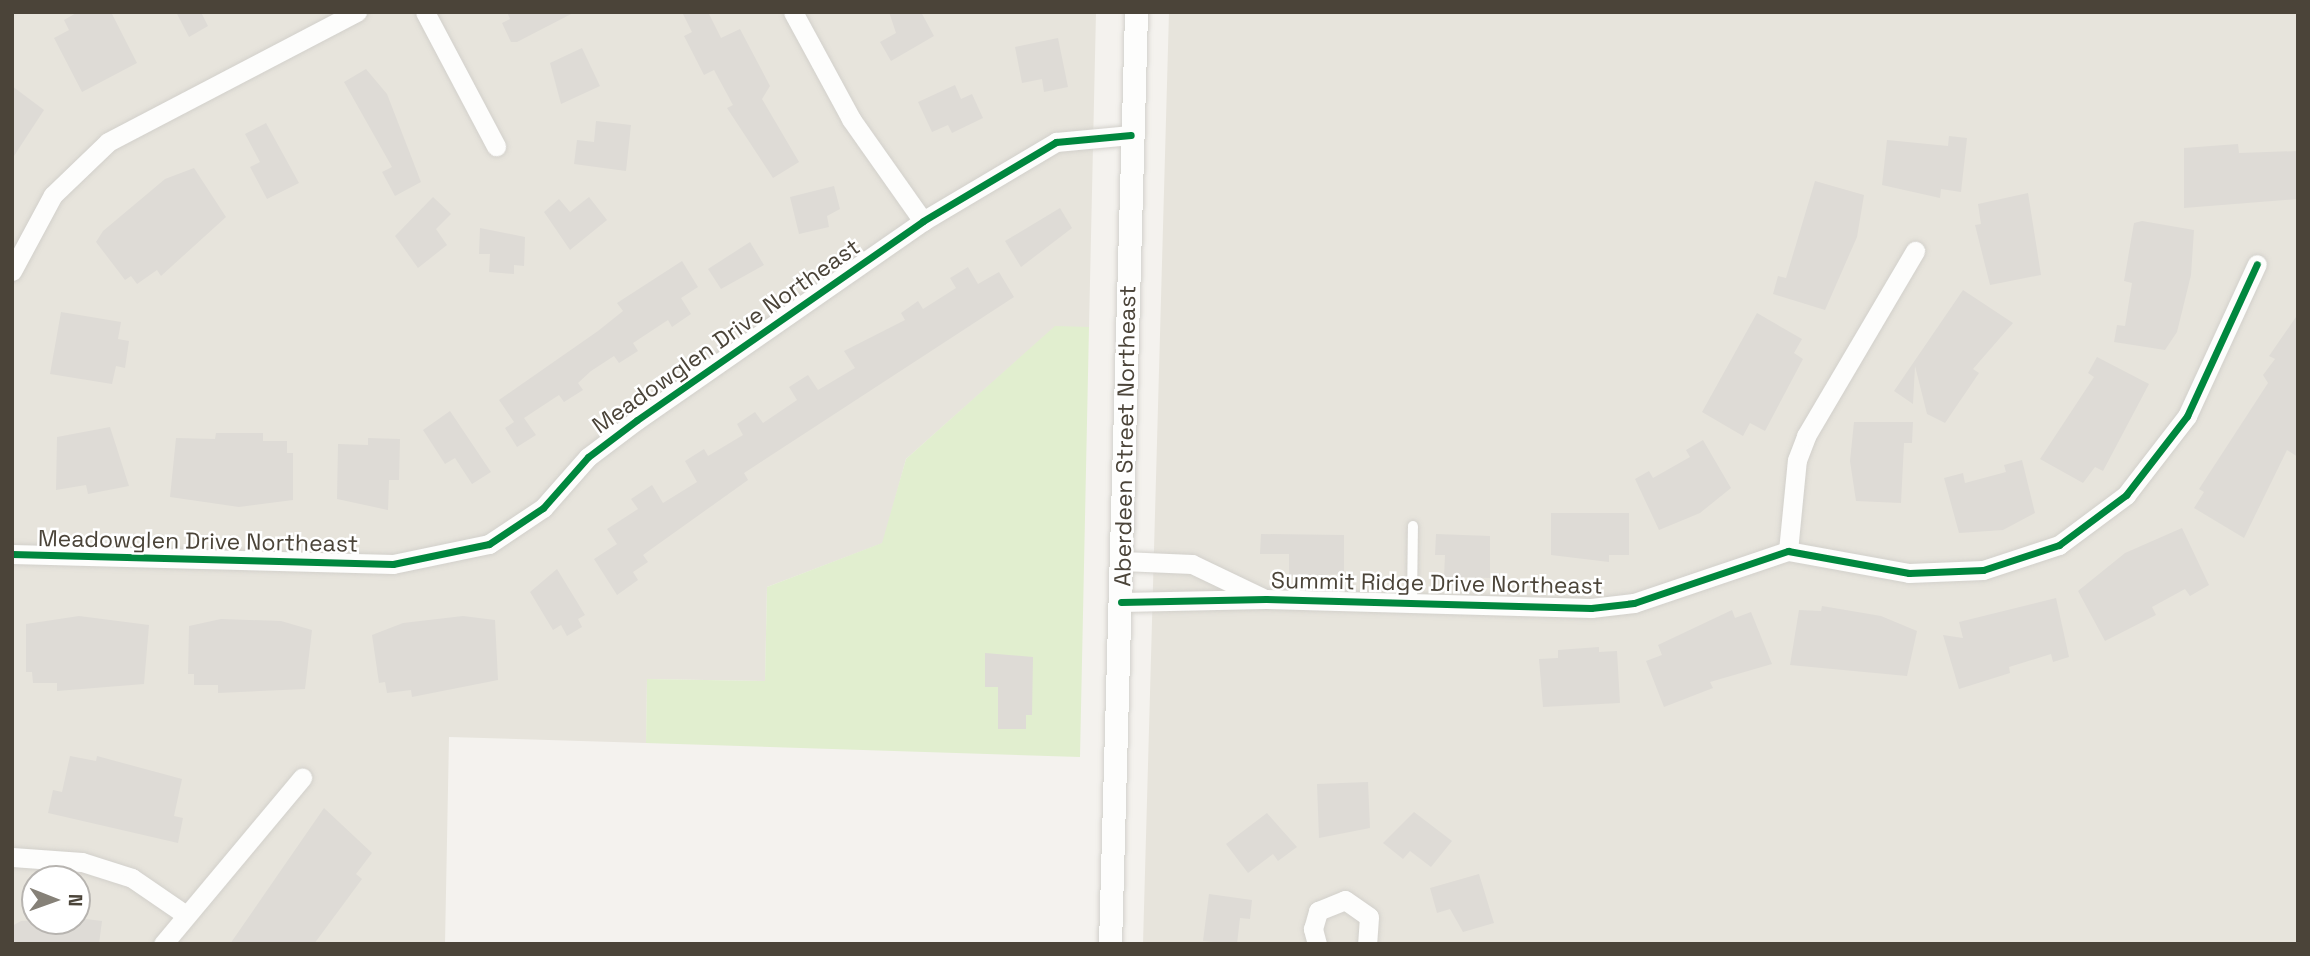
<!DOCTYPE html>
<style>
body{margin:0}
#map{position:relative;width:2310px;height:956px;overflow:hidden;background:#f4f2ee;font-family:"Space Grotesk",sans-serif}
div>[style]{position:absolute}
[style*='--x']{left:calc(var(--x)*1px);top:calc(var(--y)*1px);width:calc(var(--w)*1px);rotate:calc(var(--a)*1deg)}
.residential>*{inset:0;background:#e7e4dc}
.green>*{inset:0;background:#e1eecf}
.building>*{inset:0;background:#dedbd6}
.roads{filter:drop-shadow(0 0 2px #d2d0cb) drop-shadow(0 0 2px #d2d0cb)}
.service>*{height:10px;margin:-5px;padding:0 5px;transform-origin:5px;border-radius:5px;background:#fdfdfc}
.minor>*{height:19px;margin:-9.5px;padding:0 9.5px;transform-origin:9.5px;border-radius:9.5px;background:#fdfdfc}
.tertiary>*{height:23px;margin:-11.5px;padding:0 11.5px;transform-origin:11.5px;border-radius:11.5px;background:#fdfdfc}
.cycleway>*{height:7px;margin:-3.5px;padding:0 3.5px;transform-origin:3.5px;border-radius:3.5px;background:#00873e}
span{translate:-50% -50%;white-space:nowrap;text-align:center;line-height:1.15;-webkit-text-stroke:5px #fff;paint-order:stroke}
.street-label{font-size:23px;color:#4b4439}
.frame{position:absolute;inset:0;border:14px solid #4b4439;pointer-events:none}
.north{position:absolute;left:21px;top:865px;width:70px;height:70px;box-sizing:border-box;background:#fff;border:2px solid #b7b4b0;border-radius:50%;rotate:91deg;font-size:19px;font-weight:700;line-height:28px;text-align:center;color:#4b4439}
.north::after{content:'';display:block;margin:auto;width:24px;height:32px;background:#868178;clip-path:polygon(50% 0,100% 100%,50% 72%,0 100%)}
</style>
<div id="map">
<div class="residential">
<i style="clip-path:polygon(evenodd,12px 12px,1096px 12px,1089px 327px,1055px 327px,906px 459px,883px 543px,767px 587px,765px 681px,647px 679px,646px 743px,449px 737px,445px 944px,12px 944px,12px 12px,35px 879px,77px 879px,77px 921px,35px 921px,35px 879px)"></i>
<i style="clip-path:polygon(1169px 12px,2298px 12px,2298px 944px,1143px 944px)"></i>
</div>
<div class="green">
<i style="clip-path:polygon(1055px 326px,1089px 327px,1080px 757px,646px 743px,647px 679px,765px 681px,767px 587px,882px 543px,906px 459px)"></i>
</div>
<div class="building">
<i style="clip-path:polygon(78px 12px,111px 12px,137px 63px,82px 92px,54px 38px,69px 30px,64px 20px)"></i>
<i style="clip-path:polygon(176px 12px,201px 12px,208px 26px,189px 37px)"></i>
<i style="clip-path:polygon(507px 12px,575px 12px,517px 42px,511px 42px,502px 23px,510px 19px)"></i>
<i style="clip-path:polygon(682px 12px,708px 12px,721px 38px,740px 29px,770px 86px,762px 99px,799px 162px,773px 178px,727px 108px,733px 105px,714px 70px,704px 75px,684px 36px,692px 32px)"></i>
<i style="clip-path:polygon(889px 12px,921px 12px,934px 36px,891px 61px,880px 42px,896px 33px)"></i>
<i style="clip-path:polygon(1058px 38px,1068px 87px,1044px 92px,1042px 79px,1022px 83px,1015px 47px)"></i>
<i style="clip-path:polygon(582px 48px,600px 86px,561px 104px,550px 63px)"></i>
<i style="clip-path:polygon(366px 69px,387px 94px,421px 182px,395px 196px,382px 172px,392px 167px,344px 82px)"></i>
<i style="clip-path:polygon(955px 85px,961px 99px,972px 94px,983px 118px,952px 133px,948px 125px,932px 132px,918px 102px)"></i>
<i style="clip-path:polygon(12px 86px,44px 110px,12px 159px)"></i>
<i style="clip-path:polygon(596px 121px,631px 125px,626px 171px,574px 164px,577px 140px,594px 142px)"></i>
<i style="clip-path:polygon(266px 123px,299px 183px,267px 199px,250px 167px,260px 162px,245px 134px)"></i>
<i style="clip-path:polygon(1949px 136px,1967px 138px,1961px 192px,1941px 189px,1940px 198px,1882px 185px,1887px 140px,1948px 146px)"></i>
<i style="clip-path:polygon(2238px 144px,2239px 153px,2298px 151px,2298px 199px,2184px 208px,2184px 148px)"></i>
<i style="clip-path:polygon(194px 168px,226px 217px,161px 276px,157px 270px,137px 284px,131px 276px,125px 280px,96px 242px,103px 231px,165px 179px)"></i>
<i style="clip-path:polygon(1815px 181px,1864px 195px,1857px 237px,1825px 310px,1773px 294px,1778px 276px,1786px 278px)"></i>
<i style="clip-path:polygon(834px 186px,840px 209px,827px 216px,829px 227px,799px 234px,790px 197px)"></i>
<i style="clip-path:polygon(2028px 193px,2041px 275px,1990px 285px,1975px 225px,1981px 224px,1978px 204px)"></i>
<i style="clip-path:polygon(433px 197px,451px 214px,436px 229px,447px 245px,418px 268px,395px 236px)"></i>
<i style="clip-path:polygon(589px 197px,607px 220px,570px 250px,544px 212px,559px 199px,570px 212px)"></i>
<i style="clip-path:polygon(1060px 208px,1072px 228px,1021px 267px,1005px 241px)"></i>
<i style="clip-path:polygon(2142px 221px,2194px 230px,2191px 275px,2177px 332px,2165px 350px,2114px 342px,2117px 325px,2125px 326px,2132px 283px,2124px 281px,2134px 223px)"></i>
<i style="clip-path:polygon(480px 228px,525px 237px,524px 266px,514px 265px,514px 274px,489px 272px,490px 254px,479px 254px)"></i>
<i style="clip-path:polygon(750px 242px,764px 265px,721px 289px,708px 269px)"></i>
<i style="clip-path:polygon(682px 261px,698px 287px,681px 298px,691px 314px,672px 327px,668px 320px,633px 343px,638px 351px,619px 363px,614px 356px,591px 371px,578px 383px,583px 390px,564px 402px,559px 395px,524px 418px,536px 435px,517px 447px,505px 428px,514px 422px,499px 400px,598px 331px,623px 311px,617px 303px)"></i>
<i style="clip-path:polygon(968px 267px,978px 284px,999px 272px,1014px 297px,744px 473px,748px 480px,643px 555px,648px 562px,633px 572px,638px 580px,617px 595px,594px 559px,617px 544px,607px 529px,638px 509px,631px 499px,652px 485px,663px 503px,697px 482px,685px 461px,704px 449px,708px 456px,743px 435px,737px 424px,755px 412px,763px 423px,797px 400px,789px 387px,808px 375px,818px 390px,855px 368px,844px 351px,905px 320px,901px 313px,918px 301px,923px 309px,956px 288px,950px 278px)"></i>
<i style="clip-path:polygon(1963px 290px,2013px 323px,1973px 369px,1979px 373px,1945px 423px,1927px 414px,1915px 366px,1913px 404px,1894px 391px)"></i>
<i style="clip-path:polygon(61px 312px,121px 322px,118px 339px,129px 341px,125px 368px,116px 366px,112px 384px,50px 374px)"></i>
<i style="clip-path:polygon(1757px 313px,1802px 339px,1794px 353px,1803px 359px,1765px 431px,1750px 423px,1743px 436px,1702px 412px)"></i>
<i style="clip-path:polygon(2298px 314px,2298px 457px,2287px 450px,2244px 538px,2194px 508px,2204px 492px,2199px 489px,2268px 383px,2263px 375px,2275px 359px,2269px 356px)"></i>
<i style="clip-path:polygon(2097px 357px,2149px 384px,2103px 471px,2095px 467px,2083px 483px,2040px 459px,2094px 377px,2088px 373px)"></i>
<i style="clip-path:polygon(450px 411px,491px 472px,472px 484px,455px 458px,445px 464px,423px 430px)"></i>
<i style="clip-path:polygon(1854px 422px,1913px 422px,1912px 443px,1904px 443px,1901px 503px,1856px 501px,1850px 461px)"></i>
<i style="clip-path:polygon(110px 427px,129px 486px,88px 494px,86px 485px,56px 490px,57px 437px)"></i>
<i style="clip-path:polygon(216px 433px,263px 433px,263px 441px,287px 441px,287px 453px,293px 453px,293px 500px,239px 507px,170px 497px,176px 438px,215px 439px)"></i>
<i style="clip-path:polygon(368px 438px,400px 439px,399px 480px,389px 480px,388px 510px,337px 499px,338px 444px,368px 445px)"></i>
<i style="clip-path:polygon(1703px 440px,1731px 488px,1700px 513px,1659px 530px,1635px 479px,1649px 471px,1653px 478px,1690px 457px,1686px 450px)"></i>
<i style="clip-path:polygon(2022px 460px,2035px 513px,2003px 530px,1959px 533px,1944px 478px,1963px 473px,1965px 483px,2006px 472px,2004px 465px)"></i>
<i style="clip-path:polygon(1551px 513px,1629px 513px,1629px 555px,1609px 555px,1609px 562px,1551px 555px)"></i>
<i style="clip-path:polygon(2182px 528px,2209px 585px,2190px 596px,2185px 589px,2152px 607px,2156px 615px,2105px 641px,2078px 591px,2125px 553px)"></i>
<i style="clip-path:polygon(1261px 534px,1344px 535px,1344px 574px,1289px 576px,1289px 554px,1260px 554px)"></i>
<i style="clip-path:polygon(1436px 534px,1490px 536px,1490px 578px,1444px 577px,1445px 555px,1435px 555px)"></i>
<i style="clip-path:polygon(557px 569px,585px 615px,578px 619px,582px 627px,567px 636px,561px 625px,553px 630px,530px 592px)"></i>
<i style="clip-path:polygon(2056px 598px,2069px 657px,2053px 662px,2051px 654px,2009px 667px,2010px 673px,1959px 689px,1943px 635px,1963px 638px,1959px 622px)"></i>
<i style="clip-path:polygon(1822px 606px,1881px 616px,1917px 631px,1907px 676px,1790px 665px,1799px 610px,1821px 611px)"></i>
<i style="clip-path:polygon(1732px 610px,1735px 618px,1751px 612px,1772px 664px,1710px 682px,1713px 688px,1664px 707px,1646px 661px,1662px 655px,1658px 645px)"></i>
<i style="clip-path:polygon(79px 616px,149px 625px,144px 684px,57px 691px,57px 683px,33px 683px,32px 672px,26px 672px,26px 624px)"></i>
<i style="clip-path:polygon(463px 616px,495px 620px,498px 680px,412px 697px,411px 690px,387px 693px,385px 682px,379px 683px,372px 635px,403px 623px)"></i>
<i style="clip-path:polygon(221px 619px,281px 621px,312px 630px,305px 689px,218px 693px,218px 685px,194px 685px,194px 674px,188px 674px,189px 626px)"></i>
<i style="clip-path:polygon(1599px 647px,1599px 652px,1617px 651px,1620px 703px,1543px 707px,1539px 659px,1558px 658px,1558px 650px)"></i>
<i style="clip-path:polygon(985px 653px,1033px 657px,1032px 715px,1026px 715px,1026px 729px,998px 729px,998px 687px,985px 687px)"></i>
<i style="clip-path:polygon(70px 756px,96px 761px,97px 756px,182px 779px,174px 816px,183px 818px,178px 843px,48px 813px,53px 790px,62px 792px)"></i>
<i style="clip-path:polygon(1368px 782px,1370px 828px,1319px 838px,1317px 784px)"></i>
<i style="clip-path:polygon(324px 808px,372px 853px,356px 874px,362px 879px,314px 944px,230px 944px)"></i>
<i style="clip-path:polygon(1414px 812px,1452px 841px,1431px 867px,1410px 851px,1403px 859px,1383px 843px)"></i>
<i style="clip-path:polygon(1267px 813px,1297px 847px,1278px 861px,1273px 854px,1248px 873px,1226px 844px)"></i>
<i style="clip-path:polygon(1479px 874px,1494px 923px,1463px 932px,1450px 909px,1437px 913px,1430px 888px)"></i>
<i style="clip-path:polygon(1209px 894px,1252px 900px,1250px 919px,1240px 918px,1237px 944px,1203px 941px)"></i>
<i style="clip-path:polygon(78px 918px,102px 921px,99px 944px,12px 944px,12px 926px,21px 921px)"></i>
</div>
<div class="roads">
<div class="service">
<i style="--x:1412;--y:603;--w:77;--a:-89.3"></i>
</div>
<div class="minor">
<i style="--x:425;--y:12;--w:152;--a:62.1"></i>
<i style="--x:793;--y:12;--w:122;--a:61.5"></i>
<i style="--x:851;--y:119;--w:125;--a:54.8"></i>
<i style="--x:12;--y:271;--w:86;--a:-61.7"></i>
<i style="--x:53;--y:195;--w:76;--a:-43.9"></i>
<i style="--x:108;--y:142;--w:281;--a:-27.6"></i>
<i style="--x:1788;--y:551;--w:91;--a:-84.4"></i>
<i style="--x:1797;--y:460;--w:26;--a:-69"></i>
<i style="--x:1806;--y:436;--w:215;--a:-59.5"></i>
<i style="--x:12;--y:554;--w:381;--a:1.5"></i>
<i style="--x:393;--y:564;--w:98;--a:-11.8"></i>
<i style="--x:489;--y:544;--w:65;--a:-33.7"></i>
<i style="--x:543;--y:508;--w:68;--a:-48.6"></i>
<i style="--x:588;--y:457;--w:61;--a:-37.1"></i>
<i style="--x:637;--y:420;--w:348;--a:-34.8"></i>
<i style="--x:923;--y:221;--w:155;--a:-30.7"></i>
<i style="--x:1056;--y:142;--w:75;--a:-5.3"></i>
<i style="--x:1122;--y:561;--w:70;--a:2.5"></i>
<i style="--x:1192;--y:564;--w:81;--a:25.6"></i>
<i style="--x:1121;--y:602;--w:145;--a:-1.2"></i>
<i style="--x:1266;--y:599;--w:325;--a:1.6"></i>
<i style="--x:1591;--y:608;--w:43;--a:-6.6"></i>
<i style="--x:1634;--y:603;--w:163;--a:-18.7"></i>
<i style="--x:1788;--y:551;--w:123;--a:10.3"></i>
<i style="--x:1909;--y:573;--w:74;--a:-2.3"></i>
<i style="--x:1983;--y:570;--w:80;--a:-18.2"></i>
<i style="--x:2059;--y:545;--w:84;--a:-36.7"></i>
<i style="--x:2126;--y:495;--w:100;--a:-52.3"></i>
<i style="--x:2187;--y:416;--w:167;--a:-65.3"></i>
<i style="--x:12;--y:857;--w:70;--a:4.1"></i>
<i style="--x:82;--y:862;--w:52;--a:17.7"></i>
<i style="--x:132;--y:878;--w:65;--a:34.4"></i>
<i style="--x:163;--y:944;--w:217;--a:-50.1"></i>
<i style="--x:1317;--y:944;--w:16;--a:-105"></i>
<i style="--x:1313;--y:929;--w:19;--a:-74"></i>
<i style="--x:1318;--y:911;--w:29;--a:-22"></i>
<i style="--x:1345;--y:900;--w:29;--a:35"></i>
<i style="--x:1369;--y:917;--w:27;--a:94"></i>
</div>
<div class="tertiary">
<i style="--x:1110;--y:944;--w:932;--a:-88.4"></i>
</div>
</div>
<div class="cycleway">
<i style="--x:12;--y:554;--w:381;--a:1.5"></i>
<i style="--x:393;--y:564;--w:98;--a:-11.8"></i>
<i style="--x:489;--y:544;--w:65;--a:-33.7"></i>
<i style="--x:543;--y:508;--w:68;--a:-48.6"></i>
<i style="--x:588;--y:457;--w:61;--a:-37.1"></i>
<i style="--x:637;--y:420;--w:348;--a:-34.8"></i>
<i style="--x:923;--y:221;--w:155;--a:-30.7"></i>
<i style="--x:1056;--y:142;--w:75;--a:-5.3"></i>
<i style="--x:1121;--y:602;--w:145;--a:-1.2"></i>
<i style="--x:1266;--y:599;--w:325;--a:1.6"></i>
<i style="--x:1591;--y:608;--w:43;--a:-6.6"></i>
<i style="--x:1634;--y:603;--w:163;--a:-18.7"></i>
<i style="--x:1788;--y:551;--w:123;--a:10.3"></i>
<i style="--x:1909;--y:573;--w:74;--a:-2.3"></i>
<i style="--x:1983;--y:570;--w:80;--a:-18.2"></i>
<i style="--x:2059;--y:545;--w:84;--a:-36.7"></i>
<i style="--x:2126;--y:495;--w:100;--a:-52.3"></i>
<i style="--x:2187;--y:416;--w:167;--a:-65.3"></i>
</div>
<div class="street-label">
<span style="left:726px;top:336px;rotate:-35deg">Meadowglen Drive Northeast</span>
<span style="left:1125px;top:436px;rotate:-89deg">Aberdeen Street Northeast</span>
<span style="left:198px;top:541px;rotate:1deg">Meadowglen Drive Northeast</span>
<span style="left:1437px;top:583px;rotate:1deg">Summit Ridge Drive Northeast</span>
</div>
<div class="frame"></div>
<div class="north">N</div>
</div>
